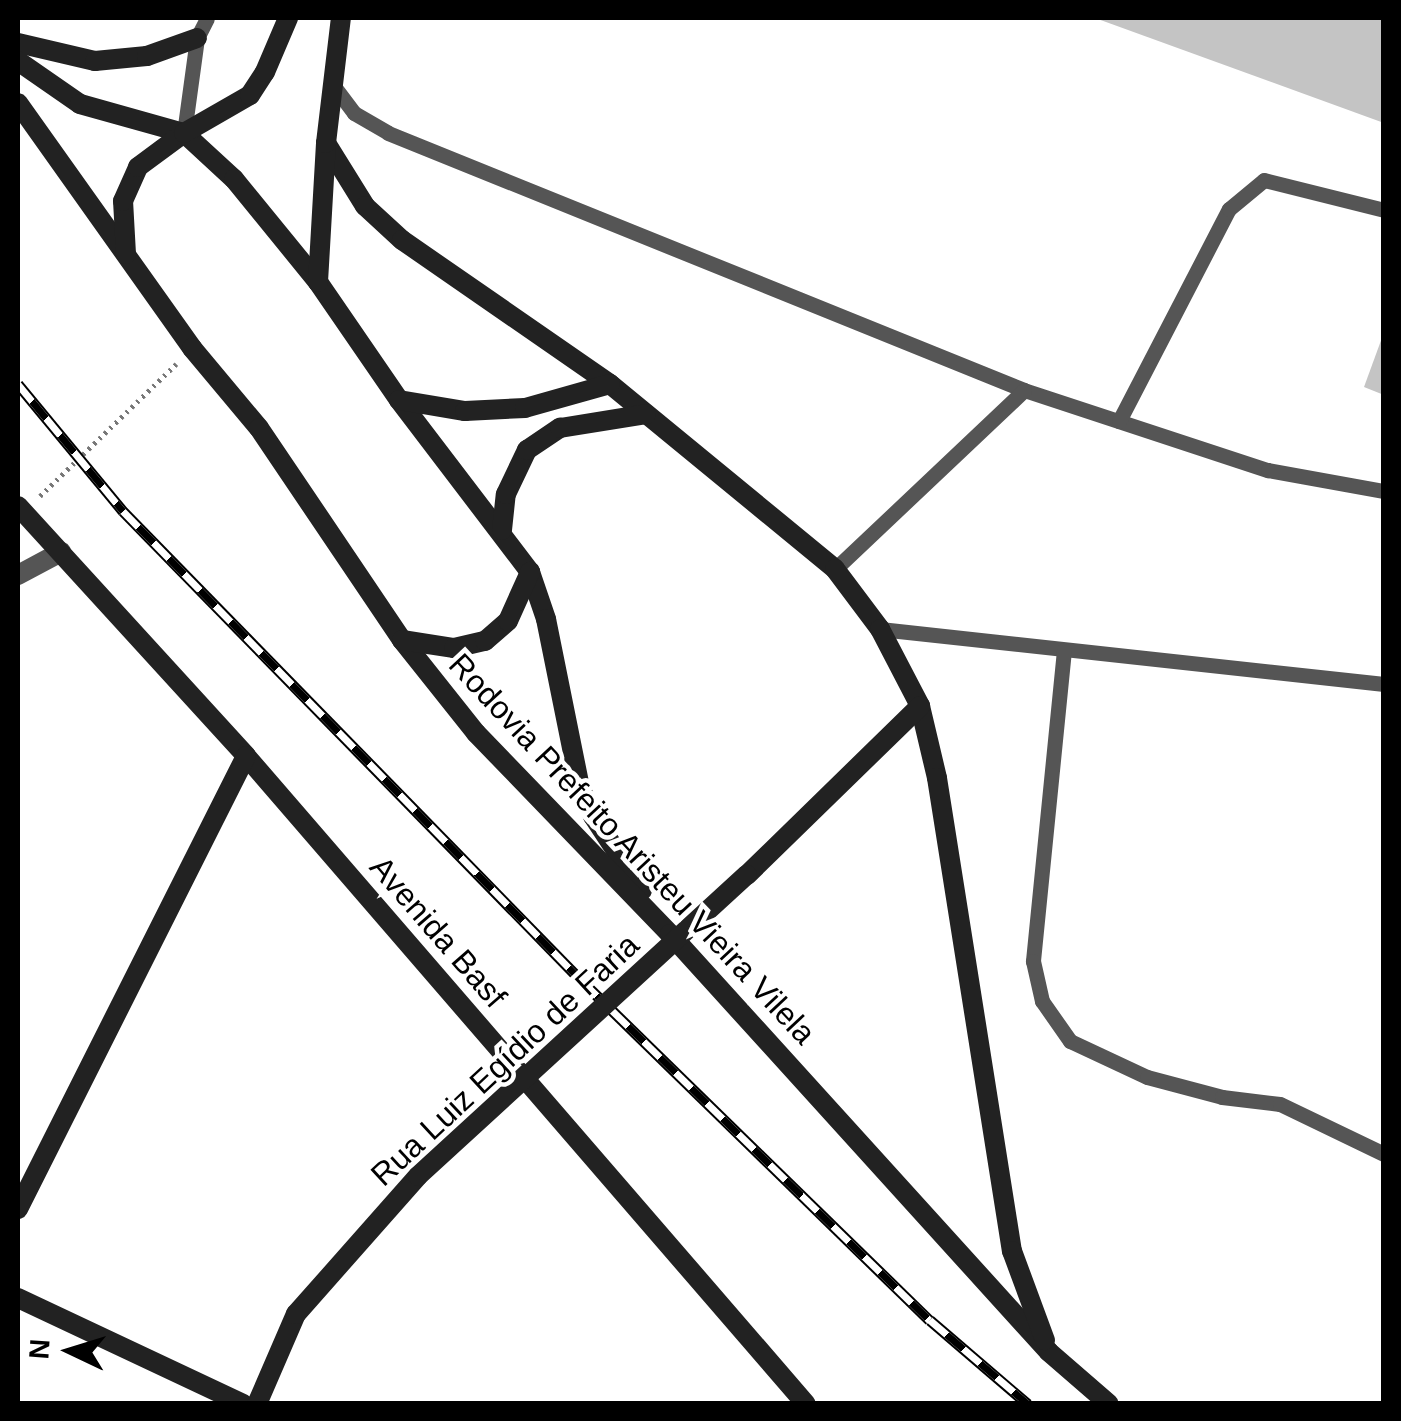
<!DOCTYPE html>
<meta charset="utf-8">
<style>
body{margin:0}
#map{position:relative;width:1401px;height:1421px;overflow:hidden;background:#fff;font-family:Helvetica,sans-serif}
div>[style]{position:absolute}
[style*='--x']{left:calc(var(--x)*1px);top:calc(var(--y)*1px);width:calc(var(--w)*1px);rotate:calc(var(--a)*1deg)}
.building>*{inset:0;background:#c4c4c4}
.path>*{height:5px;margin-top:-2.5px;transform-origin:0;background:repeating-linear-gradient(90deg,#777 0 2.5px,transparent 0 7.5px)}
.lane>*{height:15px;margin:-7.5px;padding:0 7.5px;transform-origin:7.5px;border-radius:7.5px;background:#555}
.street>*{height:20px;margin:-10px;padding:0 10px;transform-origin:10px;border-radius:10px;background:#555}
.secondary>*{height:20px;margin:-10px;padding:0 10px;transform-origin:10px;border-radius:10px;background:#222}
.rail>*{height:11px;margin-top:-5.5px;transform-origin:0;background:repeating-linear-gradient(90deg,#fff 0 22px,#000 0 44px);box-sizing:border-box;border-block:2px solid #000}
.secondary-bridge>*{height:20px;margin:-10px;padding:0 10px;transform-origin:10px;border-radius:10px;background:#222}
span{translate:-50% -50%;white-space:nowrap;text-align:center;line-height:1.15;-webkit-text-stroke:9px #fff;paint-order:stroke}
.street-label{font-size:32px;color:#000}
.frame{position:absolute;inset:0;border:20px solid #000;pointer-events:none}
.north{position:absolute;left:20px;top:1301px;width:100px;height:100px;-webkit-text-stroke:8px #fff;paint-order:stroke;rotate:274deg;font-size:28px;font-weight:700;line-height:40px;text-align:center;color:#000}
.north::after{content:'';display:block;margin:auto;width:35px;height:45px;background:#000;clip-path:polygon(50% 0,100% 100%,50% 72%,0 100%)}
</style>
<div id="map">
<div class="building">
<i style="clip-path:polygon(1095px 18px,1384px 18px,1384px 123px)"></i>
<i style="clip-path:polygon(1383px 335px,1384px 335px,1384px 395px,1364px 387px)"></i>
</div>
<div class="path">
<i style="--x:40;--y:496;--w:190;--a:-44.1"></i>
</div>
<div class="lane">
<i style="--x:333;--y:85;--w:35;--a:53"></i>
<i style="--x:354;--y:113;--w:39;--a:30"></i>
<i style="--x:388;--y:133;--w:686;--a:22"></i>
<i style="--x:1024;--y:390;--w:257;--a:18.2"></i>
<i style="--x:1268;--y:470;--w:118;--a:10.3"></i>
<i style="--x:184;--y:133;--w:96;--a:-82.2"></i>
<i style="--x:197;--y:38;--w:22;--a:-63"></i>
<i style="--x:1119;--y:421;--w:239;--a:-62.6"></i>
<i style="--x:1229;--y:209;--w:45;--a:-39.6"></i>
<i style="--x:1264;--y:180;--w:124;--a:14"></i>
<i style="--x:835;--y:569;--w:260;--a:-43.4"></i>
<i style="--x:880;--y:629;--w:507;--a:6.23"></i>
<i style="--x:1064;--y:650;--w:313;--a:95.7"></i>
<i style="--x:1033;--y:961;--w:41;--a:77.3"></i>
<i style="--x:1042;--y:1001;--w:49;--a:55"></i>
<i style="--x:1070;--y:1041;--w:85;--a:25.1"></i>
<i style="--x:1147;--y:1077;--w:78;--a:14.9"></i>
<i style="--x:1222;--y:1097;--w:58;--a:6.9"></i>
<i style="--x:1280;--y:1104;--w:115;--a:25.7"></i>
</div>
<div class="street">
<i style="--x:18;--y:575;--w:49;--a:-28.1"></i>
</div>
<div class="secondary">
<i style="--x:18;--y:43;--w:79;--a:13.2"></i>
<i style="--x:95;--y:61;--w:52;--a:-5.5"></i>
<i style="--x:147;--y:56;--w:53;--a:-19.8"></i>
<i style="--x:18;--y:61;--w:75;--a:34.7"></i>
<i style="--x:80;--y:104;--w:108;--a:15.6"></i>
<i style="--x:184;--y:133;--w:68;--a:42.6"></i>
<i style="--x:234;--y:179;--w:133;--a:50.8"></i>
<i style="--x:318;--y:282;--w:143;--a:55.5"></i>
<i style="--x:399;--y:400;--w:216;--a:52.7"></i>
<i style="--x:530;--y:572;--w:50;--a:71.2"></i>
<i style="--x:546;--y:619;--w:171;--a:78.6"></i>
<i style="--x:580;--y:787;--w:32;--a:66"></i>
<i style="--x:593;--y:816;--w:89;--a:56.5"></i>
<i style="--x:18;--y:103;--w:301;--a:54.6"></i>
<i style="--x:192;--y:348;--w:104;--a:50.1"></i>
<i style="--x:259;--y:428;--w:256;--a:56"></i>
<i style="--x:402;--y:640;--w:119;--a:51.5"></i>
<i style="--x:476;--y:733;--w:279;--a:46"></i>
<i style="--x:670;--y:934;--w:564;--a:47.8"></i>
<i style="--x:1049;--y:1352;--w:79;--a:40.9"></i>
<i style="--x:326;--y:143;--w:74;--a:58.2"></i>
<i style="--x:365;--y:206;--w:50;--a:42.6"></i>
<i style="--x:402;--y:240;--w:253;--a:34.7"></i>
<i style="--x:610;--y:384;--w:291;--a:39.4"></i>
<i style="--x:835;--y:569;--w:75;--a:53.1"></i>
<i style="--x:880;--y:629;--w:87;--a:62.5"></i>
<i style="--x:920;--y:706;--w:74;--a:76.7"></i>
<i style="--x:937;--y:778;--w:479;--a:81"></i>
<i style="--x:1012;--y:1251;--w:95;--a:69.7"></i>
<i style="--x:126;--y:254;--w:53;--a:-93.2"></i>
<i style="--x:123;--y:201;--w:37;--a:-66"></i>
<i style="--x:138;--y:167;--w:57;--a:-36.5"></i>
<i style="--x:184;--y:133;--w:76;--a:-29.9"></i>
<i style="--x:250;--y:95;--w:27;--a:-57"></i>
<i style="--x:265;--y:72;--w:59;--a:-66.9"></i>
<i style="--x:318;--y:282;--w:139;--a:-86.7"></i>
<i style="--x:326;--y:143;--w:126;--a:-83.2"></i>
<i style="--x:399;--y:400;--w:67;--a:9.5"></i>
<i style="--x:465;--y:411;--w:60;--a:-2.9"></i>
<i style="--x:525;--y:408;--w:88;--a:-15.8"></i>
<i style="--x:18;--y:506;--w:338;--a:47.6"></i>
<i style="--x:246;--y:756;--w:856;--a:49.17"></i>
<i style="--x:502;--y:530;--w:36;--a:-84"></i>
<i style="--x:506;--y:494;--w:49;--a:-64.5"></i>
<i style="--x:527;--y:450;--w:40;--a:-34"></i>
<i style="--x:560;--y:428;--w:87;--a:-9.2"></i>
<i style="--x:402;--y:640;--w:53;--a:8.7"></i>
<i style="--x:454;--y:648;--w:32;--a:-13"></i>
<i style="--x:485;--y:641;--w:30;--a:-41"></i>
<i style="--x:508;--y:621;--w:54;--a:-65.8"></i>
<i style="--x:747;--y:875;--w:242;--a:-44.3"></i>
<i style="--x:18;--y:1209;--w:507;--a:-63.28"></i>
<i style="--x:18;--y:1298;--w:249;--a:25.2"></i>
<i style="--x:257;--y:1404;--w:98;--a:-66.6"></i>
<i style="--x:296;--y:1314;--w:184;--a:-48.5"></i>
</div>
<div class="rail">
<i style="--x:18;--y:384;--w:165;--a:50.4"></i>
<i style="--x:123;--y:511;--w:656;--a:45.68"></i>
<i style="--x:581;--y:980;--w:487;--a:44.3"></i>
<i style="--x:930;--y:1320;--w:129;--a:40.6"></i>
</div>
<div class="secondary-bridge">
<i style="--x:418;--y:1176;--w:446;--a:-42.5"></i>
</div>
<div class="street-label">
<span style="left:632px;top:849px;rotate:47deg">Rodovia Prefeito Aristeu Vieira Vilela</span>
<span style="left:438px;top:932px;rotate:49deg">Avenida Basf</span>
<span style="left:505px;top:1060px;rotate:-43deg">Rua Luiz Egídio de Faria</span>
</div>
<div class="frame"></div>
<div class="north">N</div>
</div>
